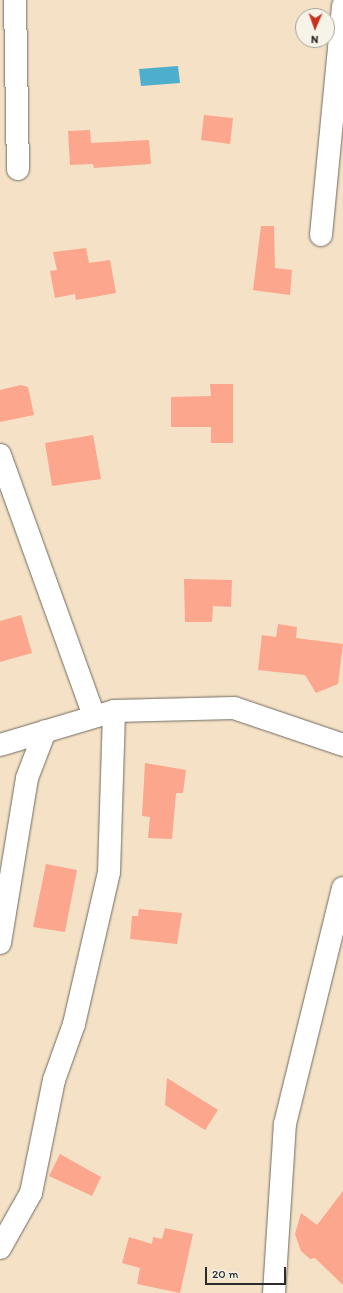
<!DOCTYPE html>
<style>
body{margin:0}
#map{position:relative;width:343px;height:1293px;overflow:hidden;background:#f4e1c6;font-family:Itim,sans-serif}
div>[style]{position:absolute}
[style*='--x']{left:calc(var(--x)*1px);top:calc(var(--y)*1px);width:calc(var(--w)*1px);rotate:calc(var(--a)*1deg)}
.water>*{inset:0;background:#4eafcd}
.building>*{inset:0;background:#fba68d}
.roads{filter:drop-shadow(0 0 1px #716b61) drop-shadow(0 0 1px #716b61)}
.minor>*{height:22px;margin:-11px;padding:0 11px;transform-origin:11px;border-radius:11px;background:#fff}
span{translate:-50% -50%;white-space:nowrap;text-align:center;line-height:1.15;-webkit-text-stroke:3px #f7f3e8;paint-order:stroke}
.north{position:absolute;left:295px;top:8px;width:40px;height:40px;box-sizing:border-box;background:#f7f3e8;border:1px solid #a5a39c;border-radius:50%;rotate:182deg;font-size:11px;font-weight:700;line-height:16px;text-align:center;color:#2b2b2b}
.north::after{content:'';display:block;margin:auto;width:14px;height:18px;background:#c8321e;clip-path:polygon(50% 0,100% 100%,50% 72%,0 100%)}
.scale{position:absolute;left:205px;top:1267px;width:81px;height:18px;box-sizing:border-box;border:2px solid #2b2b2b;border-top:0;padding-left:5px;font-size:12px;line-height:14px;white-space:nowrap;color:#2b2b2b;-webkit-text-stroke:3px #f7f3e8;paint-order:stroke}
</style>
<div id="map">
<div class="water">
<i style="clip-path:polygon(178px 66px,180px 83px,141px 86px,139px 69px)"></i>
</div>
<div class="building">
<i style="clip-path:polygon(204px 115px,233px 118px,230px 144px,201px 140px)"></i>
<i style="clip-path:polygon(90px 130px,91px 143px,149px 140px,151px 164px,94px 168px,93px 164px,70px 165px,68px 131px)"></i>
<i style="clip-path:polygon(261px 226px,274px 226px,275px 268px,292px 270px,290px 295px,253px 290px)"></i>
<i style="clip-path:polygon(86px 248px,89px 263px,110px 260px,116px 293px,76px 300px,75px 294px,55px 298px,50px 271px,57px 270px,53px 252px)"></i>
<i style="clip-path:polygon(210px 384px,233px 384px,233px 443px,211px 443px,211px 427px,171px 427px,171px 397px,211px 396px)"></i>
<i style="clip-path:polygon(21px 385px,28px 387px,34px 415px,0 422px,0 390px)"></i>
<i style="clip-path:polygon(93px 435px,101px 479px,52px 486px,45px 443px)"></i>
<i style="clip-path:polygon(184px 579px,232px 580px,231px 607px,213px 606px,212px 622px,185px 622px)"></i>
<i style="clip-path:polygon(21px 615px,32px 653px,0 662px,0 621px)"></i>
<i style="clip-path:polygon(278px 624px,297px 627px,296px 638px,343px 644px,338px 684px,316px 693px,305px 675px,258px 670px,262px 635px,276px 637px)"></i>
<i style="clip-path:polygon(145px 763px,186px 770px,183px 793px,176px 793px,172px 839px,148px 838px,150px 817px,142px 816px)"></i>
<i style="clip-path:polygon(46px 864px,77px 870px,65px 932px,33px 927px)"></i>
<i style="clip-path:polygon(139px 909px,182px 913px,177px 944px,130px 939px,132px 916px,138px 916px)"></i>
<i style="clip-path:polygon(167px 1078px,218px 1110px,205px 1130px,165px 1105px)"></i>
<i style="clip-path:polygon(60px 1154px,101px 1177px,92px 1196px,49px 1176px)"></i>
<i style="clip-path:polygon(343px 1191px,343px 1285px,315px 1258px,310px 1259px,301px 1251px,295px 1234px,301px 1213px,317px 1225px)"></i>
<i style="clip-path:polygon(165px 1228px,193px 1234px,180px 1293px,137px 1284px,140px 1268px,122px 1263px,129px 1237px,152px 1244px,153px 1237px,162px 1239px)"></i>
</div>
<div class="roads">
<div class="minor">
<i style="--x:15;--y:0;--w:169;--a:89"></i>
<i style="--x:321;--y:235;--w:230;--a:-84.5"></i>
<i style="--x:0;--y:455;--w:277;--a:70.2"></i>
<i style="--x:0;--y:745;--w:119;--a:-16.6"></i>
<i style="--x:114;--y:711;--w:120;--a:-1.4"></i>
<i style="--x:234;--y:708;--w:115;--a:18.7"></i>
<i style="--x:0;--y:943;--w:167;--a:-80.7"></i>
<i style="--x:27;--y:778;--w:50;--a:-69"></i>
<i style="--x:0;--y:1248;--w:63;--a:-60.6"></i>
<i style="--x:31;--y:1193;--w:115;--a:-78.5"></i>
<i style="--x:54;--y:1080;--w:59;--a:-70.3"></i>
<i style="--x:74;--y:1024;--w:156;--a:-77"></i>
<i style="--x:109;--y:872;--w:161;--a:-88.2"></i>
<i style="--x:274;--y:1293;--w:169;--a:-86.3"></i>
<i style="--x:285;--y:1124;--w:243;--a:-76.2"></i>
</div>
</div>
<div class="north">N</div>
<div class="scale">20 m</div>
</div>
